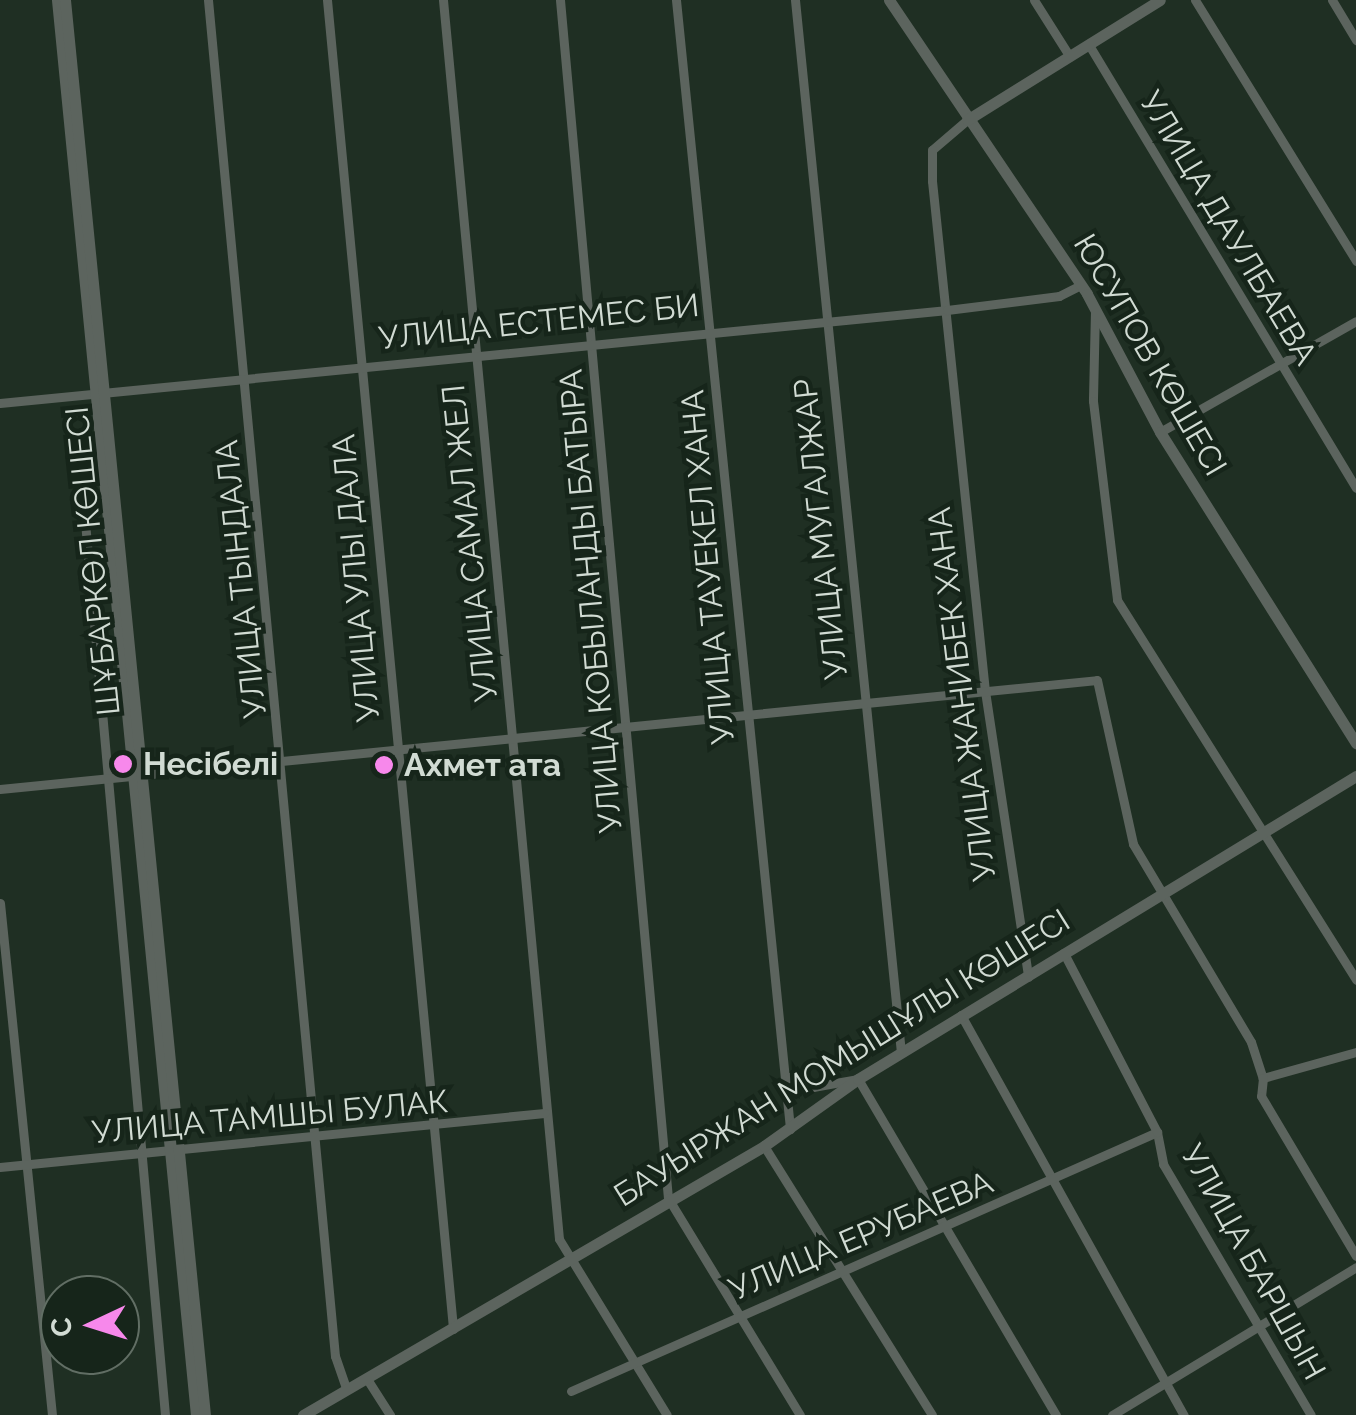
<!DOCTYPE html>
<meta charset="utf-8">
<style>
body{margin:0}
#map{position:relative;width:1356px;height:1415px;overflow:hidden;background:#1f2f23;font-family:Raleway,sans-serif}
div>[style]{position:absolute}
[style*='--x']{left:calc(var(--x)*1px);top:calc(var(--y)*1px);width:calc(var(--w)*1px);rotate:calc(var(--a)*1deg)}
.minor>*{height:9px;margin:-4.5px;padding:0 4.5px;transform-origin:4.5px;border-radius:4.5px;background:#5c645e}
.tertiary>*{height:11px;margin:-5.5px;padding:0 5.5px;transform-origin:5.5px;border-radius:5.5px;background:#5c645e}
.dots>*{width:28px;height:28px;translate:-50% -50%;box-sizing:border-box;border:5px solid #16251a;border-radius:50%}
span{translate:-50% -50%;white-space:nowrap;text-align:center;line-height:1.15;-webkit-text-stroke:9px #16251a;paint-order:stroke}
.street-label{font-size:32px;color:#d1dbd3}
.poi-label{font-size:32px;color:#d1dbd3;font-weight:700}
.left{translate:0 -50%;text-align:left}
.north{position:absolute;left:40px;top:1275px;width:100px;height:100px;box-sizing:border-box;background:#16251a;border:2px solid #616e64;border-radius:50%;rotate:266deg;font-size:28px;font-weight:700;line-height:40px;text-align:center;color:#d1dbd3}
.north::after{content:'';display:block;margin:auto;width:35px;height:45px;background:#f788eb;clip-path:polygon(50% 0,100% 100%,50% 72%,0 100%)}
</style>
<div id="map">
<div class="minor">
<i style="--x:208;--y:0;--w:1362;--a:84.65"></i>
<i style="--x:335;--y:1356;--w:36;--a:71"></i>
<i style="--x:327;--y:0;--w:1335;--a:84.58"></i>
<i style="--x:443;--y:0;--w:1244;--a:84.65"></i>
<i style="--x:559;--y:1239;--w:206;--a:58.5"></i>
<i style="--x:560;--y:0;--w:1203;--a:84.85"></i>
<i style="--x:668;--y:1198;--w:254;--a:58.7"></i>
<i style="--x:676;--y:0;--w:1135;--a:84.23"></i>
<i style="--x:795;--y:0;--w:1058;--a:84.25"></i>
<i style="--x:1034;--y:0;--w:67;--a:57.7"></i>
<i style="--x:1195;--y:0;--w:307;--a:58.3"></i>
<i style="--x:1332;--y:0;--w:47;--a:59"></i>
<i style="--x:1089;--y:45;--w:517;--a:58.92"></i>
<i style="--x:967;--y:120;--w:46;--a:139.4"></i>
<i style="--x:932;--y:150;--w:31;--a:90"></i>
<i style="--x:932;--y:181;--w:513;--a:84.07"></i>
<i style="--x:985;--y:691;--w:289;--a:81.4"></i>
<i style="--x:1095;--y:310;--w:91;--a:91.3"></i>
<i style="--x:1093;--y:401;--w:200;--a:83.1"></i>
<i style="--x:1117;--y:600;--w:449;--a:57.8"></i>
<i style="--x:0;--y:403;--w:952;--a:-5.61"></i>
<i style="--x:947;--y:310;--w:113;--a:-7.1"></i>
<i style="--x:1059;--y:296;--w:25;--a:-27"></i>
<i style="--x:1160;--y:432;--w:225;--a:-29.5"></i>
<i style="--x:99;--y:436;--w:28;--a:136"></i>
<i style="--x:79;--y:455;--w:964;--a:84.88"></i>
<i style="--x:0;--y:789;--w:1102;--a:-5.67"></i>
<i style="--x:1097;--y:680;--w:168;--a:77.6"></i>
<i style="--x:1133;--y:844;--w:230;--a:59.2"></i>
<i style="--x:1251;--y:1042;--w:38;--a:72"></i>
<i style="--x:0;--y:903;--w:515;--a:84.2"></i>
<i style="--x:961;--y:1015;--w:458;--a:60.9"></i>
<i style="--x:1356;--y:1052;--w:97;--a:164.4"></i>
<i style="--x:1263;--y:1078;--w:18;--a:96"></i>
<i style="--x:1261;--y:1096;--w:186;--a:59.3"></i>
<i style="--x:789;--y:1077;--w:26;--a:23"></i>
<i style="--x:813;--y:1087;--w:46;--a:-10.1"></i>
<i style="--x:858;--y:1079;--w:390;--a:59.5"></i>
<i style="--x:1157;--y:1132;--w:33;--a:79"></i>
<i style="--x:1163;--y:1164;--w:291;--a:59.5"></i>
<i style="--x:764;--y:1146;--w:317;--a:58"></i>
<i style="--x:0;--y:1167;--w:547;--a:-5.67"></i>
<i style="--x:367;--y:1379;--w:43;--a:57.4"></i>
<i style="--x:571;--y:1391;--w:641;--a:-23.84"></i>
<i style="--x:1157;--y:1132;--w:202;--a:-117.5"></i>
<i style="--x:1112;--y:1415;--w:285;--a:-31.2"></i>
</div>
<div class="tertiary">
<i style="--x:57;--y:0;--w:1422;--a:84.39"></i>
<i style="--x:65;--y:0;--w:1422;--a:84.35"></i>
<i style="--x:889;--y:0;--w:354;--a:56"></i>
<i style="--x:1087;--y:294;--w:156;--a:62.1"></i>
<i style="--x:1160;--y:432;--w:368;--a:57.8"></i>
<i style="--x:967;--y:120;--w:227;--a:-31.9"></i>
<i style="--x:303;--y:1415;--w:534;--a:-30.26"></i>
<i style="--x:764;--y:1146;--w:115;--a:-35.5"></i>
<i style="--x:858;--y:1079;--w:583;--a:-31.32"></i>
</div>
<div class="dots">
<i style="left:123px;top:764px;background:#f788eb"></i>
<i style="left:384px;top:765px;background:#f788eb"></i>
</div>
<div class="street-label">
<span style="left:1228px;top:228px;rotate:59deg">УЛИЦА ДАУЛБАЕВА</span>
<span style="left:539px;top:322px;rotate:-6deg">УЛИЦА ЕСТЕМЕС БИ</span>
<span style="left:1150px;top:355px;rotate:60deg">ЮСУПОВ КӨШЕСІ</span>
<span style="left:821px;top:529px;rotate:-96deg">УЛИЦА МУГАЛЖАР</span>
<span style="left:470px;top:543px;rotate:-96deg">УЛИЦА САМАЛ ЖЕЛ</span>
<span style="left:93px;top:561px;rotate:-96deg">ШҰБАРКӨЛ КӨШЕСІ</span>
<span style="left:708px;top:567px;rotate:-95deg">УЛИЦА ТАУЕКЕЛ ХАНА</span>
<span style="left:356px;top:578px;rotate:-95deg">УЛИЦА УЛЫ ДАЛА</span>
<span style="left:241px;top:579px;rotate:-96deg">УЛИЦА ТЫНДАЛА</span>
<span style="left:591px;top:601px;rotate:-95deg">УЛИЦА КОБЫЛАНДЫ БАТЫРА</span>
<span style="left:962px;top:694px;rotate:-97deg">УЛИЦА ЖАНИБЕК ХАНА</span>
<span style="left:842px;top:1058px;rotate:-32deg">БАУЫРЖАН МОМЫШҰЛЫ КӨШЕСІ</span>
<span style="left:270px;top:1117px;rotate:-5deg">УЛИЦА ТАМШЫ БУЛАК</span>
<span style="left:861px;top:1236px;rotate:-23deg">УЛИЦА ЕРУБАЕВА</span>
<span style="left:1253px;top:1262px;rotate:61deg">УЛИЦА БАРШЫН</span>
</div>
<div class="poi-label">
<span class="left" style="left:143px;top:764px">Несібелі</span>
<span class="left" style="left:404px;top:765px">Ахмет ата</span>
</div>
<div class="north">С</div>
</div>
